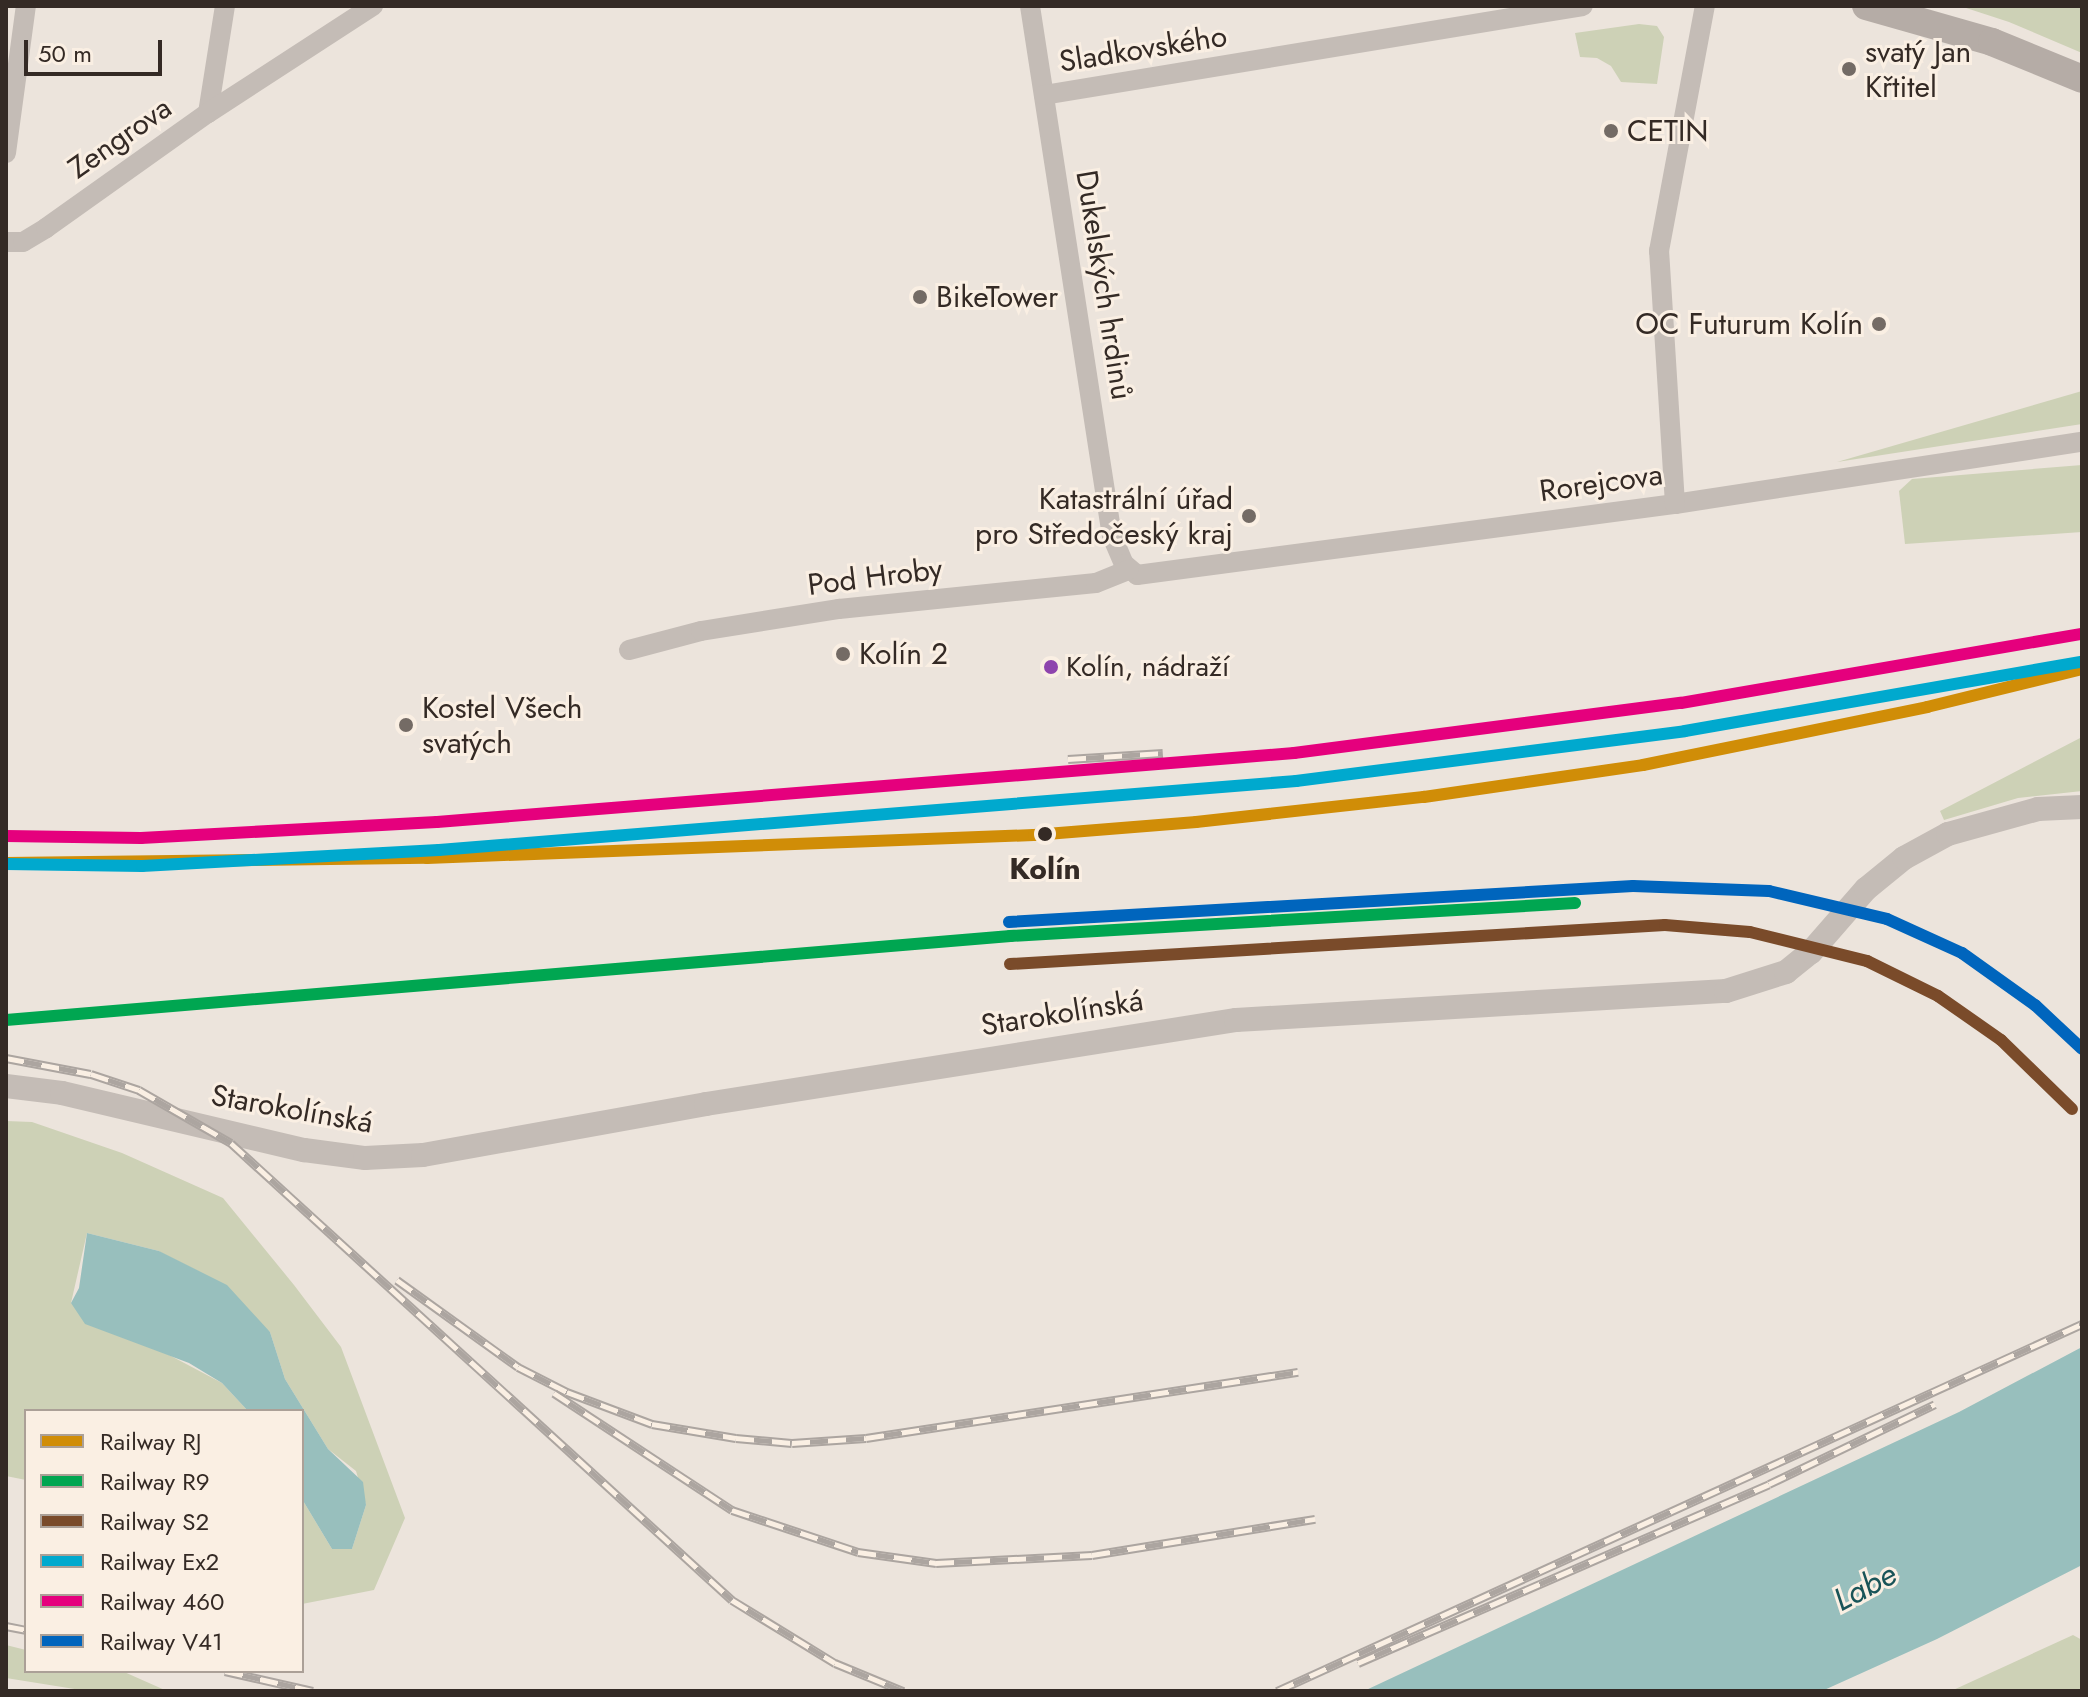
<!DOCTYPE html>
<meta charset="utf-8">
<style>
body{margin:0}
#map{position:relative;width:2088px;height:1697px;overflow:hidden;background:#ece4dc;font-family:Jost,sans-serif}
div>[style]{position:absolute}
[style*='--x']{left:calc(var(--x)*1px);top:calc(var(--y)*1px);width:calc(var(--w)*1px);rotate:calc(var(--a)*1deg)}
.green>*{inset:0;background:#cdd1b6}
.water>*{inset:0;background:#98bfbd}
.minor>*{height:20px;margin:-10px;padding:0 10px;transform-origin:10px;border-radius:10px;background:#c4bcb6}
.tertiary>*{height:24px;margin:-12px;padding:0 12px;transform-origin:12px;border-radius:12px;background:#c4bcb6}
.secondary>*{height:28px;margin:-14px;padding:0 14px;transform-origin:14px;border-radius:14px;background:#b5aca6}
.rail>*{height:9px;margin-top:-4.5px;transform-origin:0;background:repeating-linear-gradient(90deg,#faefe3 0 18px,#aca5a0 0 36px);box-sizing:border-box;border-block:2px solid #aca5a0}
.rail-1>*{height:12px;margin:-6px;padding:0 6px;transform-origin:6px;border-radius:6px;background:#d08d07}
.rail-2>*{height:12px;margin:-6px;padding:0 6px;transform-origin:6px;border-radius:6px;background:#00a651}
.rail-3>*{height:12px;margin:-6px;padding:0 6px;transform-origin:6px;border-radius:6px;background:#7a4b2a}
.rail-4>*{height:12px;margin:-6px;padding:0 6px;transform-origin:6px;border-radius:6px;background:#00a9ce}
.rail-5>*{height:12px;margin:-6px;padding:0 6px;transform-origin:6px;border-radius:6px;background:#e5007d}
.rail-6>*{height:12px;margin:-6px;padding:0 6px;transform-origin:6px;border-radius:6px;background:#0065bd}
.dots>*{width:22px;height:22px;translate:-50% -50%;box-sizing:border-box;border:4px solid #faefe3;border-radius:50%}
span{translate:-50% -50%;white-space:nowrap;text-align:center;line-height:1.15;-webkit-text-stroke:6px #faefe3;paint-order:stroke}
.bus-label{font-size:28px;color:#342a25}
.left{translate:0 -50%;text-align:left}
.street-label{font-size:30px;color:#342a25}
.poi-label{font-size:30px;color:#342a25}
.right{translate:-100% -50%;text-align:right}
.stop-label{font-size:30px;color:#342a25;font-weight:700}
.water-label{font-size:32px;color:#195458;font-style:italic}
.frame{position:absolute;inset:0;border:8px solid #342a25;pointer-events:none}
.legend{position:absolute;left:24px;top:1409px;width:280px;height:264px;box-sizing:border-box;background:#faefe3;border:2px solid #aba097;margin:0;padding:10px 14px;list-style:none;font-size:24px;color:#342a25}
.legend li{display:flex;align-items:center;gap:16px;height:40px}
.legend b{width:40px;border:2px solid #aba097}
.scale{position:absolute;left:24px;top:40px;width:138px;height:36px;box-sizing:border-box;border:4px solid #342a25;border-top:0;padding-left:10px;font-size:24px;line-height:28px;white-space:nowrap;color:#342a25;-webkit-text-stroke:6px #faefe3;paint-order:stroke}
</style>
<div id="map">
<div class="green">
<i style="clip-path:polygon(1960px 6px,2082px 6px,2082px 53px,2009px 22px)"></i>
<i style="clip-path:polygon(1639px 24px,1657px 26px,1664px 37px,1657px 84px,1621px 82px,1611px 66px,1597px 58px,1580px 57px,1575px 33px)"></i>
<i style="clip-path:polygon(2082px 391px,2082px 424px,1837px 462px)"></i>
<i style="clip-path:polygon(2082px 465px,2082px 532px,1905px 544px,1899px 491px,1912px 479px)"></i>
<i style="clip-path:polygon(2082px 737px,2082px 791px,2018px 798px,1944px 820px,1940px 811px)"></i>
<i style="clip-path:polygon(6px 1121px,32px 1122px,122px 1153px,223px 1198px,294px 1285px,341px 1347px,405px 1518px,374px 1590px,302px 1604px,302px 1499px,332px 1549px,352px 1549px,366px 1505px,356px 1471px,328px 1449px,285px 1379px,270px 1332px,159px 1251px,87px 1233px,71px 1303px,222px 1383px,248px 1411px,26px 1411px,26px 1480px,6px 1476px)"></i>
<i style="clip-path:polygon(2073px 1635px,2082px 1640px,2082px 1691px,1951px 1691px)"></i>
<i style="clip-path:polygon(6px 1645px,26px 1650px,26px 1671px,122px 1671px,167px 1691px,87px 1691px,6px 1678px)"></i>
</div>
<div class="water">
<i style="clip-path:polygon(87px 1233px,159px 1251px,227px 1285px,270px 1332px,285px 1379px,328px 1449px,363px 1482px,366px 1505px,352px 1549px,332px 1549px,302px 1499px,302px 1411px,248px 1411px,222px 1383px,189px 1363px,85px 1324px,71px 1303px,79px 1288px)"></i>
<i style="clip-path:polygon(2082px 1347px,2082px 1565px,1937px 1639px,1822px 1691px,1364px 1691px,1959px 1412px)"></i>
</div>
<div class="minor">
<i style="--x:1030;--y:6;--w:536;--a:81.21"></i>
<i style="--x:1112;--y:536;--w:30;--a:67"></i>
<i style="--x:1124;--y:564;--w:17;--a:40"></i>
<i style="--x:1137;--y:575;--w:543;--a:-7.52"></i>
<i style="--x:1675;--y:504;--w:412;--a:-8.7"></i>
<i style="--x:1044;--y:95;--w:546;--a:-9.38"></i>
<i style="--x:208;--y:113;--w:108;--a:-81"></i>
<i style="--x:6;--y:153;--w:148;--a:-82.3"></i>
<i style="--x:6;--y:242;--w:17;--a:0"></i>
<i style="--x:23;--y:242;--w:27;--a:-31"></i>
<i style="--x:46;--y:228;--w:199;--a:-35.4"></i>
<i style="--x:208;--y:113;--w:197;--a:-33"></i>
<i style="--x:1675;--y:504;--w:254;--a:-93.6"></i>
<i style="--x:1659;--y:251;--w:249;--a:-79.4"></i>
<i style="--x:629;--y:650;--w:74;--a:-14.8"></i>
<i style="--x:701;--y:631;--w:140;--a:-9.1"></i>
<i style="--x:839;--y:609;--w:258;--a:-5.8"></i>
<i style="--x:1096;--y:583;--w:35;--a:-22"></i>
</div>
<div class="tertiary">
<i style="--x:6;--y:1086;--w:56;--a:7.1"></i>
<i style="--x:62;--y:1093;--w:249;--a:13.3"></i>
<i style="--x:304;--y:1150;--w:62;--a:7.5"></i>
<i style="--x:365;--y:1158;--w:58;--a:-3"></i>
<i style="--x:423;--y:1155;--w:288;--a:-10.2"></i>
<i style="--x:706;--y:1104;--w:537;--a:-9.01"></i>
<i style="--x:1236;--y:1020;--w:491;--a:-3.4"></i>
<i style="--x:1726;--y:991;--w:63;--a:-17.6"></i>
<i style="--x:1786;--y:972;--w:32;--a:-39"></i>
<i style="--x:1811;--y:952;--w:84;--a:-48.9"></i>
<i style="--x:1866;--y:889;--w:49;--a:-39.2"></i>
<i style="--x:1904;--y:858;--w:50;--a:-28.6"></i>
<i style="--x:1948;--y:834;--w:93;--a:-15.5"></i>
<i style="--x:2038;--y:809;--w:44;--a:-2.6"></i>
</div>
<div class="secondary">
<i style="--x:1866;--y:6;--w:131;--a:15.9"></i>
<i style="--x:1992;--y:42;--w:97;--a:22.3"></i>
</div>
<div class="rail">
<i style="--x:1068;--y:759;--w:95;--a:-3.6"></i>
<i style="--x:6;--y:1058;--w:86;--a:10.7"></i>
<i style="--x:91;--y:1074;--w:51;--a:18.4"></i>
<i style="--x:139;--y:1090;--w:106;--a:29.9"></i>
<i style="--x:231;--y:1143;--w:678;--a:42.37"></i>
<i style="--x:732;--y:1600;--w:121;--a:31.5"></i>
<i style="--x:835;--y:1663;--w:74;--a:22.4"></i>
<i style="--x:397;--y:1280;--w:149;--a:35.7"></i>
<i style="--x:518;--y:1367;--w:55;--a:27"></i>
<i style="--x:567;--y:1392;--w:91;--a:20.6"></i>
<i style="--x:652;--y:1424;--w:85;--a:9.5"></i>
<i style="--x:736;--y:1438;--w:56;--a:5.1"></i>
<i style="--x:792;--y:1443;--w:74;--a:-3.9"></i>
<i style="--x:866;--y:1438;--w:437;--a:-8.7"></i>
<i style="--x:554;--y:1393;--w:213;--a:33.3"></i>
<i style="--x:732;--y:1510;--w:133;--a:18.4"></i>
<i style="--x:858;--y:1552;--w:79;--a:8"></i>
<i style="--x:936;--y:1563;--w:156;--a:-2.9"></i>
<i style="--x:1092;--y:1555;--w:226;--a:-9.2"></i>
<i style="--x:6;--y:1626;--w:20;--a:11"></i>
<i style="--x:1358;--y:1663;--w:448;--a:-23.5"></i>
<i style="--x:1769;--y:1484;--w:184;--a:-25.7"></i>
<i style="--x:225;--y:1671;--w:90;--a:12.8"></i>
<i style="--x:1277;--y:1691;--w:885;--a:-24.51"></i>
</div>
<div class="rail-1">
<i style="--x:6;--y:863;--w:421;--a:-0.7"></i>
<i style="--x:427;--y:858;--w:607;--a:-2.17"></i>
<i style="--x:1034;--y:835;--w:163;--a:-4.6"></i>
<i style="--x:1196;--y:822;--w:229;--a:-6.3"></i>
<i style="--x:1424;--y:797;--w:221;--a:-8.3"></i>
<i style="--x:1643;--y:765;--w:290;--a:-11.5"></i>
<i style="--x:1927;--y:707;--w:160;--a:-13.8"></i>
</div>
<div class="rail-2">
<i style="--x:6;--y:1020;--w:1008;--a:-4.78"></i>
<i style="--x:1010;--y:936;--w:566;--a:-3.34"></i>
</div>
<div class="rail-3">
<i style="--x:1010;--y:964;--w:656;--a:-3.41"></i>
<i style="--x:1665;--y:925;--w:85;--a:4.7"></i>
<i style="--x:1750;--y:932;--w:121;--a:13.9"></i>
<i style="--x:1867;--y:961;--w:79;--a:26.2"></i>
<i style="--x:1938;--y:996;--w:77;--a:34.9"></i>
<i style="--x:2001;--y:1040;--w:99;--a:44.2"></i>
</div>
<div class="rail-4">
<i style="--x:6;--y:864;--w:136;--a:0.8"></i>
<i style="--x:142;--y:866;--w:297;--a:-3.1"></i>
<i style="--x:439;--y:850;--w:860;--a:-4.6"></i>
<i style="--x:1296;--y:781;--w:392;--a:-7.3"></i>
<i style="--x:1685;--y:731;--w:403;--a:-9.9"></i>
</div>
<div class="rail-5">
<i style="--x:6;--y:836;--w:135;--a:0.8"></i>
<i style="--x:141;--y:838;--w:296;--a:-3.1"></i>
<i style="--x:437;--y:822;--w:860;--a:-4.6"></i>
<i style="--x:1294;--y:753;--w:390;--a:-7.4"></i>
<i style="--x:1681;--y:703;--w:405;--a:-9.8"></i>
</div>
<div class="rail-6">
<i style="--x:1009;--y:922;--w:625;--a:-3.3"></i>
<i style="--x:1633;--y:886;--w:136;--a:2.1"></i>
<i style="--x:1769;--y:891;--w:121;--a:13.3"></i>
<i style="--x:1887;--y:919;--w:82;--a:24.4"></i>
<i style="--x:1962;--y:953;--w:90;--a:35.5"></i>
<i style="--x:2035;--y:1005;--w:64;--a:43.1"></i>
</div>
<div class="dots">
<i style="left:1849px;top:69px;background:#746b65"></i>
<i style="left:1611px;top:131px;background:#746b65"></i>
<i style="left:920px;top:297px;background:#746b65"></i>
<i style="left:1879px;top:324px;background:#746b65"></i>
<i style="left:1249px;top:516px;background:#746b65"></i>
<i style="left:843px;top:654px;background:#746b65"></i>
<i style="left:1051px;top:667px;background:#8e44ad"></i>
<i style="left:406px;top:725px;background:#746b65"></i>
<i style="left:1045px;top:834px;background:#342a25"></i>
</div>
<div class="bus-label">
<span class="left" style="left:1066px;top:667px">Kolín, nádraží</span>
</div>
<div class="street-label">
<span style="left:1143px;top:49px;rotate:-9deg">Sladkovského</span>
<span style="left:120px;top:138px;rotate:-35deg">Zengrova</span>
<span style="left:1104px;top:285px;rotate:81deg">Dukelských hrdinů</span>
<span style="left:1601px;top:483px;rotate:-8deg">Rorejcova</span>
<span style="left:875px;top:577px;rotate:-7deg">Pod Hroby</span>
<span style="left:1062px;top:1013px;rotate:-9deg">Starokolínská</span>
<span style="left:292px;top:1109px;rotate:10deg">Starokolínská</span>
</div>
<div class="poi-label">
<span class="left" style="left:1865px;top:69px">svatý Jan<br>Křtitel</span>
<span class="left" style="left:1627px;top:131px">CETIN</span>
<span class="left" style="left:936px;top:297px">BikeTower</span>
<span class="right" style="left:1863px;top:324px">OC Futurum Kolín</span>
<span class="right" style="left:1233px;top:516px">Katastrální úřad<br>pro Středočeský kraj</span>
<span class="left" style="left:859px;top:654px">Kolín 2</span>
<span class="left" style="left:422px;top:725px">Kostel Všech<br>svatých</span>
</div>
<div class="stop-label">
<span style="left:1045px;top:869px">Kolín</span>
</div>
<div class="water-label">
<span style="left:1865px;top:1587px;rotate:-28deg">Labe</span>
</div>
<div class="frame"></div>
<ul class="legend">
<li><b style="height:10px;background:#d08d07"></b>Railway RJ</li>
<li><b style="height:10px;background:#00a651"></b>Railway R9</li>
<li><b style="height:10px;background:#7a4b2a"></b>Railway S2</li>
<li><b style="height:10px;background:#00a9ce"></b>Railway Ex2</li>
<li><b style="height:10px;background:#e5007d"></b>Railway 460</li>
<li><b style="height:10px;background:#0065bd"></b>Railway V41</li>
</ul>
<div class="scale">50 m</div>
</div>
